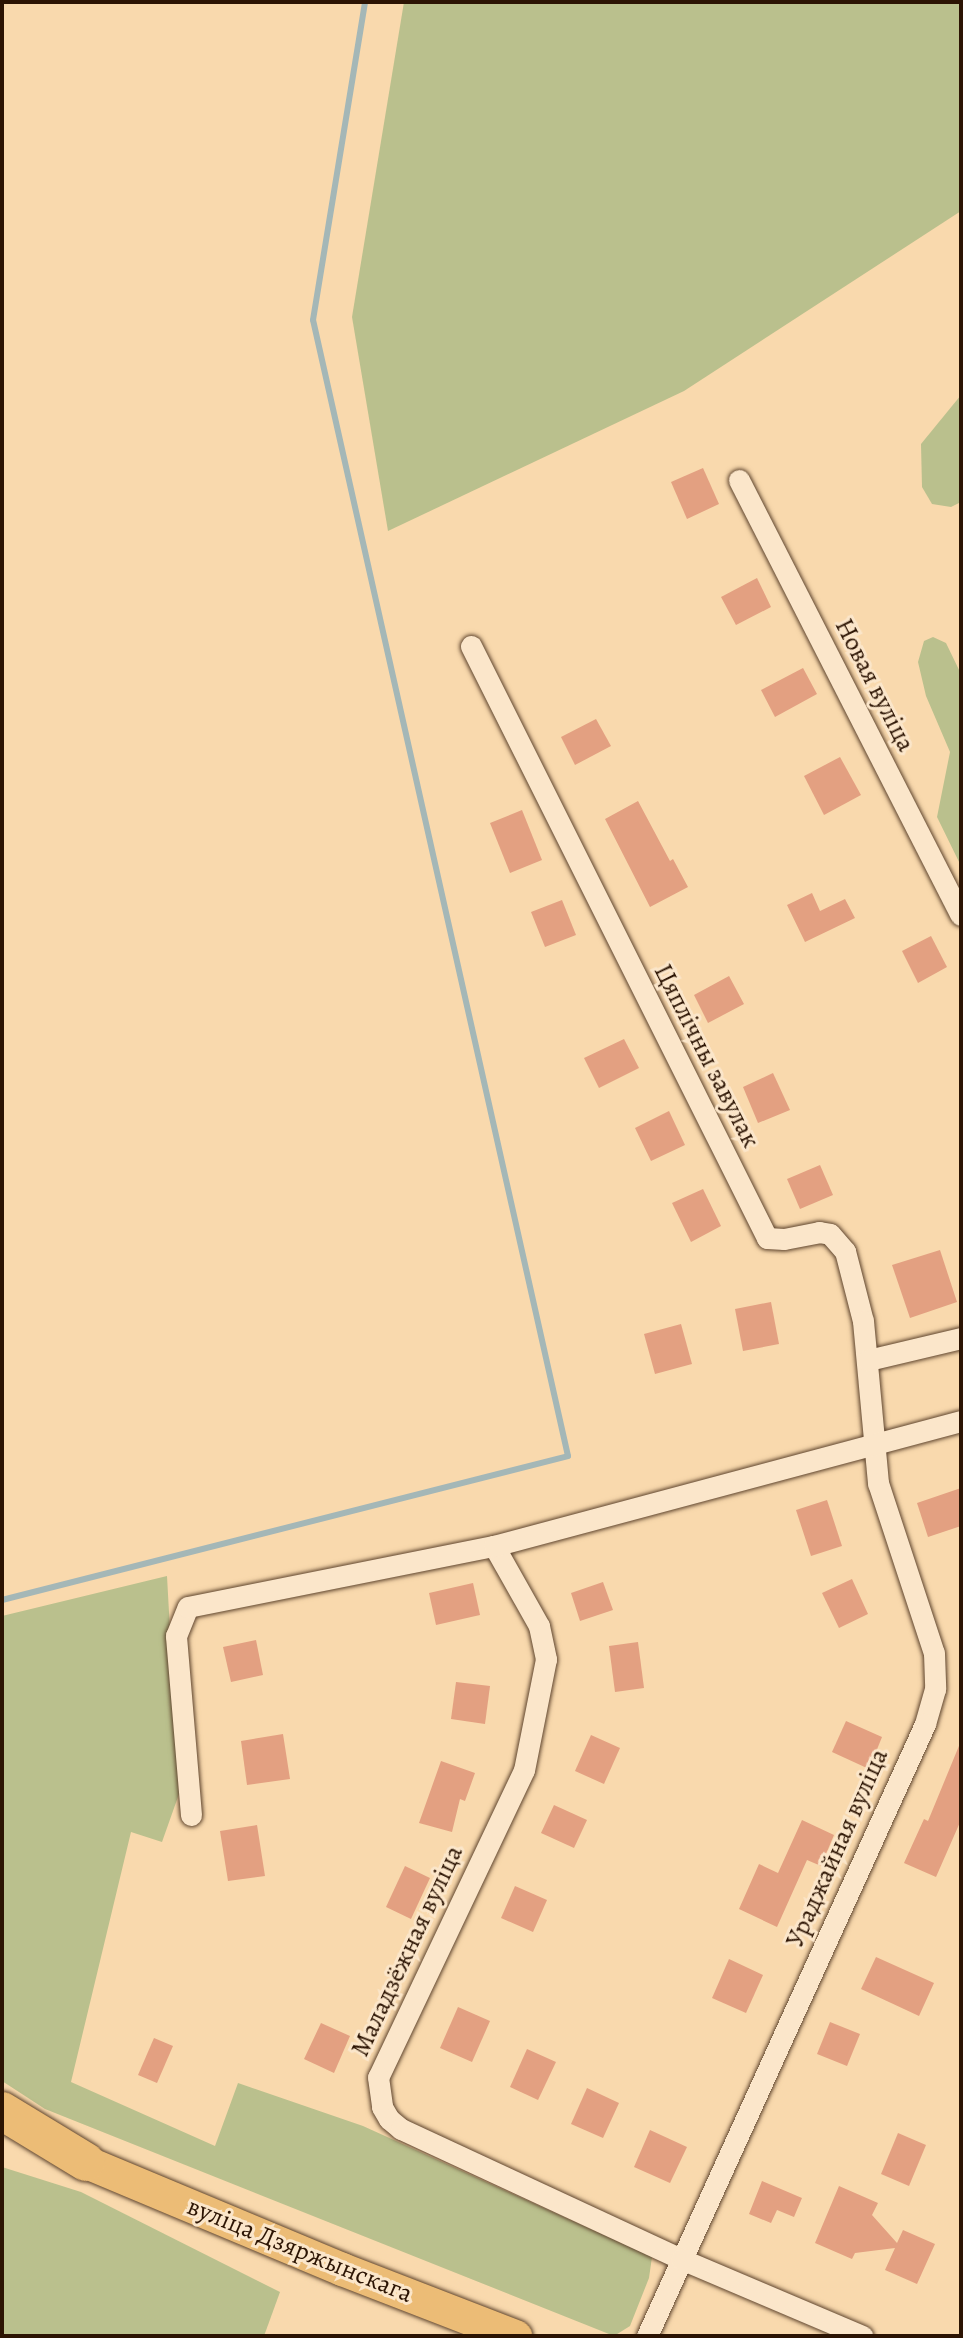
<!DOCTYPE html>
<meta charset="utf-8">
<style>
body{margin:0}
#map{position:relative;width:963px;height:2338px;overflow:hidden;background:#f9d9ad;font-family:Alegreya,serif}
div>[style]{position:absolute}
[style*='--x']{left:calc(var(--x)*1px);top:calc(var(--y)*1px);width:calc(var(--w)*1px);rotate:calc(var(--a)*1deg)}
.green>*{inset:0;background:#bac08d}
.stream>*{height:6px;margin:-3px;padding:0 3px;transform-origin:3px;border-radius:3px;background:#a4b7b7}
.building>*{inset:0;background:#e3a081}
.roads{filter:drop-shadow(0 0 2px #5f452e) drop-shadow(0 0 2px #5f452e)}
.street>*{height:21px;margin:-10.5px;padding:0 10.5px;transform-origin:10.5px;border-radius:10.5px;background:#fbe6ca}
.primary>*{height:33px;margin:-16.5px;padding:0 16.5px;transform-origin:16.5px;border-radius:16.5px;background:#ecbc76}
.highway>*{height:38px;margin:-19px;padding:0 19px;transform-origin:19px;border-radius:19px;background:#ecbc76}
span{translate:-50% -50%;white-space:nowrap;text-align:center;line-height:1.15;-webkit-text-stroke:6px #fbe6ca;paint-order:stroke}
.street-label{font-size:26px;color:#2c1403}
.frame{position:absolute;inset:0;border:4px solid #2c1403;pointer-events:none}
</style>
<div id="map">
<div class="green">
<i style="clip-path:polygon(404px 2px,961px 2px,961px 211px,684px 391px,388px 531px,352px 317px)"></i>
<i style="clip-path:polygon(961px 395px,961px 502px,951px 507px,932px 504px,922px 487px,921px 444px)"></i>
<i style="clip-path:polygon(933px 637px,946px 643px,961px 674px,961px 866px,937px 817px,950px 752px,926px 696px,918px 662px,924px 641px)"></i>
<i style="clip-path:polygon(167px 1576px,179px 1794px,162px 1842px,131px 1832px,71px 2082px,215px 2146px,238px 2083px,363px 2126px,652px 2257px,649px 2278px,630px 2326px,614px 2336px,45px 2109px,2px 2081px,2px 1616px)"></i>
<i style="clip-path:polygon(2px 2167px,81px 2192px,280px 2292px,264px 2336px,2px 2336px)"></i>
</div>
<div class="stream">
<i style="--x:2;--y:1600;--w:584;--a:-14.27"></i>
<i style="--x:568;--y:1456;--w:1164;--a:-102.65"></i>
<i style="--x:313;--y:320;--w:322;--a:-80.7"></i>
</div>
<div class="building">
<i style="clip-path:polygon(703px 468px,719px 504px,687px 519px,671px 482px)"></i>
<i style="clip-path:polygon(757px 578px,771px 607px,736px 625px,721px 597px)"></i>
<i style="clip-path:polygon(803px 668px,817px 694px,775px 717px,761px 690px)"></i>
<i style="clip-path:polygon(596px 719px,611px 746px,575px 765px,561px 737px)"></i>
<i style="clip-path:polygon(840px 757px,861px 795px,824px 815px,804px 776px)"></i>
<i style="clip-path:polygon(638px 801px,670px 861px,673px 859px,688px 887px,650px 907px,605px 819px)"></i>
<i style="clip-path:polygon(522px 810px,542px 860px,510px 873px,490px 823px)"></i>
<i style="clip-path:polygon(812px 893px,820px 911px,845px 899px,855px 918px,805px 942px,787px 905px)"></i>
<i style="clip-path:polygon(562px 900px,576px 935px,545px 947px,531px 912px)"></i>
<i style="clip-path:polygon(931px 936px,947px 967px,918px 983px,902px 951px)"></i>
<i style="clip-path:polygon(729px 976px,744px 1004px,708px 1023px,694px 995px)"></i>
<i style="clip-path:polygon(624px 1039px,639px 1068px,599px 1088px,584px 1058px)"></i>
<i style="clip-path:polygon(773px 1073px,790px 1110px,758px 1123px,743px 1087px)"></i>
<i style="clip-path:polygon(669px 1111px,685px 1145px,651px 1161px,635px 1128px)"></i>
<i style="clip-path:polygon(820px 1165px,833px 1195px,800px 1209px,787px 1179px)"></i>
<i style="clip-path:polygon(703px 1189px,721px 1226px,691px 1242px,672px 1203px)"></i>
<i style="clip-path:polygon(940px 1250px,957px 1302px,910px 1318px,892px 1265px)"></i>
<i style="clip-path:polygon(771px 1302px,779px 1344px,743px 1351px,735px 1309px)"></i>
<i style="clip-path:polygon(681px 1324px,692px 1364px,655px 1374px,644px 1334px)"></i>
<i style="clip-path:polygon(961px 1488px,961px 1526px,928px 1537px,917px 1503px)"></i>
<i style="clip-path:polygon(827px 1500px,842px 1546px,811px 1556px,796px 1510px)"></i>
<i style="clip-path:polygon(852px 1579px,868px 1614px,839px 1628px,822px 1593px)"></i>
<i style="clip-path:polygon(603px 1582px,613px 1610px,580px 1621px,571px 1593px)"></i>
<i style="clip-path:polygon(473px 1583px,480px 1615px,436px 1625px,429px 1593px)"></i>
<i style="clip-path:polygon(256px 1640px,263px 1675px,231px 1682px,223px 1647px)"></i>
<i style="clip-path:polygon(638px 1642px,644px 1688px,615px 1692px,609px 1646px)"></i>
<i style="clip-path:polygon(456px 1682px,490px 1686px,485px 1724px,451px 1719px)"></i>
<i style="clip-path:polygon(846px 1721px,882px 1737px,869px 1769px,832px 1752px)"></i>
<i style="clip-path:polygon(283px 1734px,290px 1779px,247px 1785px,241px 1741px)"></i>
<i style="clip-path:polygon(591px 1735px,620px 1748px,604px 1784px,575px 1771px)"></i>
<i style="clip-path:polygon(961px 1741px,961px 1820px,936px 1877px,904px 1863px,924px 1819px,928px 1821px)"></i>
<i style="clip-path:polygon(441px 1761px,475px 1773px,465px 1801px,460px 1799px,452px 1832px,419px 1823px)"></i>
<i style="clip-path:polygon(554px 1805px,587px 1820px,574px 1848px,541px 1833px)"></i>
<i style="clip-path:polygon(802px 1820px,834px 1835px,821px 1866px,807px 1860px,777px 1927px,739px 1909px,759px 1864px,778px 1873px)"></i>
<i style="clip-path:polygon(257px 1825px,265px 1876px,228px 1881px,220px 1831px)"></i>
<i style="clip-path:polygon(405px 1866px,430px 1878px,411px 1919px,386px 1907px)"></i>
<i style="clip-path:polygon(515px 1886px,547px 1900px,533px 1932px,501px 1918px)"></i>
<i style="clip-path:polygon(876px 1957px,934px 1983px,919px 2016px,861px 1989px)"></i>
<i style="clip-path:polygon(729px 1959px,763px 1975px,746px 2013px,712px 1998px)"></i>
<i style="clip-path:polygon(458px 2007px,490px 2021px,472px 2062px,440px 2048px)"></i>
<i style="clip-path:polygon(830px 2022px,860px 2034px,847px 2066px,817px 2054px)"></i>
<i style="clip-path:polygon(321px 2023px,350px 2036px,334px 2073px,304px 2059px)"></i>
<i style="clip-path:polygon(154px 2038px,173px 2046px,157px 2083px,138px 2075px)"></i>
<i style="clip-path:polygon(527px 2049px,556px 2062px,538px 2100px,510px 2087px)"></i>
<i style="clip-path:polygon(587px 2088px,619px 2103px,603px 2138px,571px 2124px)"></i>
<i style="clip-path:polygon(650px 2130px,687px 2147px,670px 2183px,634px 2167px)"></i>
<i style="clip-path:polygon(898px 2133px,926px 2145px,909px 2186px,881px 2174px)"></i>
<i style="clip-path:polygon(762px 2181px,802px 2198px,794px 2217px,777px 2210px,771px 2223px,749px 2214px)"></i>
<i style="clip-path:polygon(839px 2186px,878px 2203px,872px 2215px,897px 2243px,903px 2230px,935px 2244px,917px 2284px,885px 2270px,895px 2248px,855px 2253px,852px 2259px,815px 2243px)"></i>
</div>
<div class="roads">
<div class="street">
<i style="--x:739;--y:480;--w:488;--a:63"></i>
<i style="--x:471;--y:646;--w:662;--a:63.43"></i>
<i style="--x:767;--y:1238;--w:17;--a:3"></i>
<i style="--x:784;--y:1239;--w:36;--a:-11"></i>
<i style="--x:819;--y:1232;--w:11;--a:10"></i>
<i style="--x:830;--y:1234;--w:23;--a:49"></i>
<i style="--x:845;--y:1251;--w:72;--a:75.6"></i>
<i style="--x:863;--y:1321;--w:163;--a:84.7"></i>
<i style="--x:878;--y:1483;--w:179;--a:71.8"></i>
<i style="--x:934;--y:1653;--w:36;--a:88"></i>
<i style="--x:935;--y:1689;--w:36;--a:106"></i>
<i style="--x:925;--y:1724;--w:672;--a:114.43"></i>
<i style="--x:868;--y:1360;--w:96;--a:-13.3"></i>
<i style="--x:494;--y:1546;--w:92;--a:60.6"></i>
<i style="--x:539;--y:1626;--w:34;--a:78"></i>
<i style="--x:546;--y:1659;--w:113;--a:101.2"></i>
<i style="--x:524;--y:1770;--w:340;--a:115.4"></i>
<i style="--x:378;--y:2077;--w:30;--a:82"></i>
<i style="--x:382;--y:2107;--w:14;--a:60"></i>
<i style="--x:389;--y:2119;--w:16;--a:40"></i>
<i style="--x:401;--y:2129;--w:309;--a:24.9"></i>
<i style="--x:681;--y:2259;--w:197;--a:23"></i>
<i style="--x:191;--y:1815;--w:180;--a:-94.8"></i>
<i style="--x:176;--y:1636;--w:31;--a:-68"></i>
<i style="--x:188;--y:1607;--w:312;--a:-11.3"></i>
<i style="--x:494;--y:1546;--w:483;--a:-15"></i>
</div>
<div class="primary">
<i style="--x:86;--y:2162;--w:277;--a:22.7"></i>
<i style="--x:342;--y:2269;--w:186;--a:21.2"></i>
</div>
<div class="highway">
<i style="--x:2;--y:2111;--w:98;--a:31.3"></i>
</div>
</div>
<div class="street-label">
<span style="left:875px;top:685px;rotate:63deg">Новая вуліца</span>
<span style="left:707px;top:1056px;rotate:63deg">Цяплічны завулак</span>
<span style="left:837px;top:1848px;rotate:-66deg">Ураджайная вуліца</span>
<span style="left:407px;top:1951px;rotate:-65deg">Маладзёжная вуліца</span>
<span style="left:300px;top:2250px;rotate:22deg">вуліца Дзяржынскага</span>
</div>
<div class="frame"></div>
</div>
